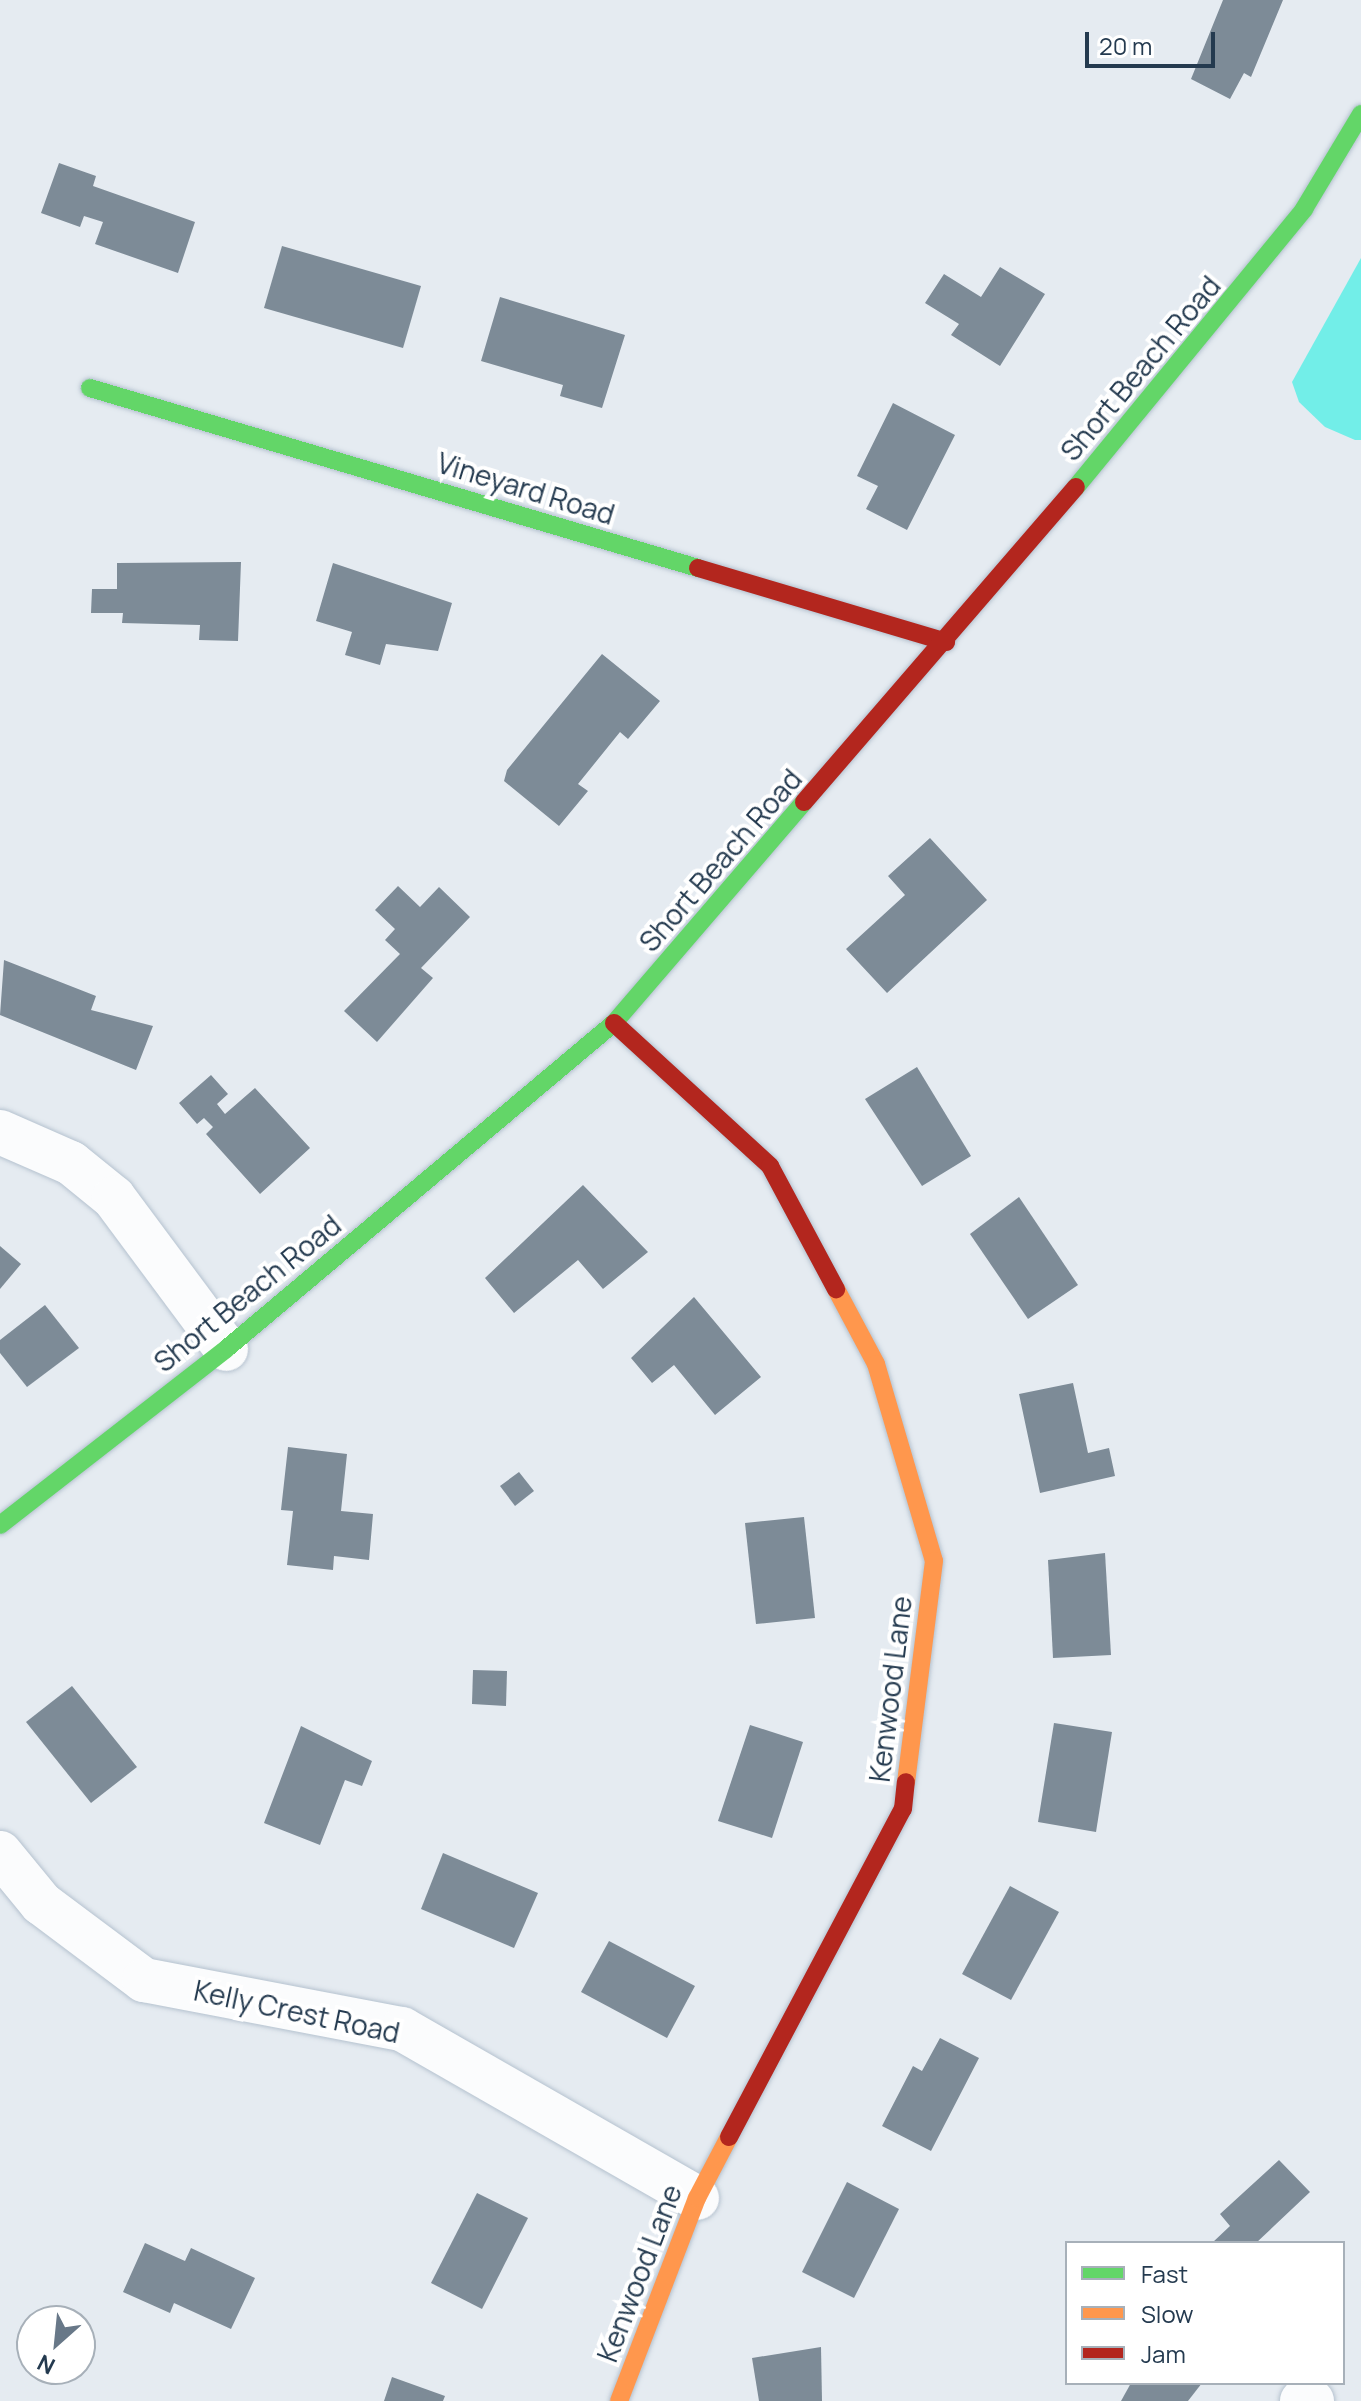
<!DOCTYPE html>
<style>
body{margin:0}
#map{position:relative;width:1361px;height:2401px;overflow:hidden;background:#e5ebf1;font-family:Manrope,sans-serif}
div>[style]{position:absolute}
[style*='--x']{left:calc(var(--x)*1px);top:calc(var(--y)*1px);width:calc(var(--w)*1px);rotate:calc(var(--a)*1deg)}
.water>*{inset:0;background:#72eee8}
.building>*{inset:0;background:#7d8b97}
.roads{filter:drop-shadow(0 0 2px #b5c2cf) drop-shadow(0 0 2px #b5c2cf)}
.street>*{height:44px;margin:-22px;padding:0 22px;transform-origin:22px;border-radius:22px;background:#fbfcfd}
.fast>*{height:18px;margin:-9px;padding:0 9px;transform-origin:9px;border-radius:9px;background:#63d668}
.slow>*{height:18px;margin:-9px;padding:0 9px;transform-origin:9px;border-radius:9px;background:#ff974d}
.jam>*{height:18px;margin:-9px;padding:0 9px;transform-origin:9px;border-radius:9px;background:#b3261e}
span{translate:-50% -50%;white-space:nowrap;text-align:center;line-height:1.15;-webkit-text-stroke:8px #fff;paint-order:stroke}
.street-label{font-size:28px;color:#243a4f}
.legend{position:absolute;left:1065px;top:2241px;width:280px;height:144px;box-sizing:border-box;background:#fff;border:2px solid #a7b0b9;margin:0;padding:10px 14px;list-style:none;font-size:24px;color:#243a4f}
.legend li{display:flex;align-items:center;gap:16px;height:40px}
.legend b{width:40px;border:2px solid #a7b0b9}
.north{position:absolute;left:16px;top:2305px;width:80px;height:80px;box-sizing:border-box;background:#fff;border:2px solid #a7b0b9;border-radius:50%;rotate:207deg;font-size:22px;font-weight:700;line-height:32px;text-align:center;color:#243a4f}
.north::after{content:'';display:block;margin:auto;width:28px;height:36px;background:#687888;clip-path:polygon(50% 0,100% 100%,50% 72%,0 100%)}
.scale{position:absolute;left:1085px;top:32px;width:130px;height:36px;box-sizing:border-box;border:4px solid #243a4f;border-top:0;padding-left:10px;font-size:24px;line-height:28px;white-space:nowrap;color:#243a4f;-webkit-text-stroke:6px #fff;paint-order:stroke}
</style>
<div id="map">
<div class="water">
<i style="clip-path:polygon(1361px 258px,1361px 440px,1355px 440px,1325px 427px,1299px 402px,1292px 382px)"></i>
</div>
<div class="building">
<i style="clip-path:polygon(1223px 0,1283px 0,1251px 77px,1244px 73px,1230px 99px,1191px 79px)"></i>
<i style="clip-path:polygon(59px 163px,96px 176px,93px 186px,195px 222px,178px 273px,95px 244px,103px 222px,84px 216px,80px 227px,41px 213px)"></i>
<i style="clip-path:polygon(282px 246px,421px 286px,403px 348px,264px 308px)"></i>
<i style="clip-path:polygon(1000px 267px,1045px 294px,1000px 366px,951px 335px,959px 324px,925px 303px,944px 274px,981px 297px)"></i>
<i style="clip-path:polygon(500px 297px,625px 335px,602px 408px,560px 396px,563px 385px,481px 361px)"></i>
<i style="clip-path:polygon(893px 403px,955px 435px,907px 530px,866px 509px,878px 486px,857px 476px)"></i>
<i style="clip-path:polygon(241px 562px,238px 641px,199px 640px,200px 625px,122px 623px,123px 613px,91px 613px,92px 589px,117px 589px,117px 563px)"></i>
<i style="clip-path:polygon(333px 563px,452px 603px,438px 651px,386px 644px,380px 665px,345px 655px,352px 632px,316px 621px)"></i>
<i style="clip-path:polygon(602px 654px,660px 701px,628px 739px,620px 732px,578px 784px,588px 791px,559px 826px,504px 781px,507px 770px)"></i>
<i style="clip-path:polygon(930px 838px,987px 900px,887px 993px,846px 949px,905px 895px,888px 876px)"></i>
<i style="clip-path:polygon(398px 886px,420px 907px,439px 887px,470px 917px,421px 968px,433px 978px,377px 1042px,344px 1011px,400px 954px,385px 940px,395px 929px,375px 910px)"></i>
<i style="clip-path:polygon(4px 960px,96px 996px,91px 1010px,153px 1026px,136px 1070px,0 1015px)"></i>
<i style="clip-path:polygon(917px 1067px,971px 1156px,922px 1186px,865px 1099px)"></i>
<i style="clip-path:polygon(211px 1075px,228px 1094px,217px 1104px,225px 1114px,255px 1088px,310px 1148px,260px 1194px,206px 1134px,213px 1127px,204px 1118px,197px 1124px,179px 1103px)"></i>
<i style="clip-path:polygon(583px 1185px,648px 1252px,603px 1289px,578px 1260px,514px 1313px,485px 1278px)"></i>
<i style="clip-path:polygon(1019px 1197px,1078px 1285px,1028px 1319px,970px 1234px)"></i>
<i style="clip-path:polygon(0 1246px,21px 1264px,0 1289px)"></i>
<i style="clip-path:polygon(694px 1297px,761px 1377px,715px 1415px,674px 1365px,652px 1383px,631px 1358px)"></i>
<i style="clip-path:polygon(45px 1305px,79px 1348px,27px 1387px,0 1353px,0 1340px)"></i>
<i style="clip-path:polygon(1073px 1383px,1088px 1453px,1109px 1448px,1115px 1476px,1040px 1493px,1019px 1394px)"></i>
<i style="clip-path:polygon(288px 1447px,347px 1454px,341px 1511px,373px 1514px,369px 1560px,334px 1556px,333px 1570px,287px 1565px,293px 1511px,281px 1510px)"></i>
<i style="clip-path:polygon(519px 1472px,534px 1491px,515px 1506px,500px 1486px)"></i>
<i style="clip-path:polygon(804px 1517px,815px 1618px,756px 1624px,745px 1523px)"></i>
<i style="clip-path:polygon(1105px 1553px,1111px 1655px,1053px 1658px,1048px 1560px)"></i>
<i style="clip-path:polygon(473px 1670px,507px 1671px,506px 1706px,472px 1704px)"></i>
<i style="clip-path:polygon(72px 1686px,137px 1767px,91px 1803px,26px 1722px)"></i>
<i style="clip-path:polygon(1054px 1723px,1112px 1732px,1096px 1832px,1038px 1822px)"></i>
<i style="clip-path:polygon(750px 1725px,803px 1742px,772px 1838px,718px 1821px)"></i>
<i style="clip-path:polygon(301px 1726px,372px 1761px,362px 1786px,345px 1780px,320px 1845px,264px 1823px)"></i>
<i style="clip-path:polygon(443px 1853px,538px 1893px,514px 1948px,421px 1909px)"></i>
<i style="clip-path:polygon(1010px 1886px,1059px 1912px,1011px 2000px,962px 1974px)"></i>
<i style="clip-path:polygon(609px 1941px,695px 1986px,667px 2038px,581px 1992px)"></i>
<i style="clip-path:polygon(940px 2038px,979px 2058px,931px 2151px,882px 2126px,913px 2066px,922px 2071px)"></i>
<i style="clip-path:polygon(1279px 2160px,1310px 2192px,1256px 2243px,1212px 2243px,1230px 2226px,1220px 2214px)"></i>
<i style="clip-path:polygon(847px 2182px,899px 2209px,854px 2298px,802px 2272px)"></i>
<i style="clip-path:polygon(477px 2193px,528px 2218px,482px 2309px,431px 2283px)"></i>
<i style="clip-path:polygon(145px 2243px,185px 2261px,191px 2248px,255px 2278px,231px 2329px,174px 2303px,170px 2313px,123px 2292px)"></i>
<i style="clip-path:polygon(821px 2347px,822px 2401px,759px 2401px,752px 2358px)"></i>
<i style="clip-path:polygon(392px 2377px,445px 2396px,443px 2401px,384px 2401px)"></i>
<i style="clip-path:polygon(1131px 2383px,1202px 2383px,1188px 2401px,1121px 2401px)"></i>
</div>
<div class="roads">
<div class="street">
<i style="--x:0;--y:1132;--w:77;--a:23.6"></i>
<i style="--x:71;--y:1163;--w:55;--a:39.1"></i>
<i style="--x:114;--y:1198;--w:188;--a:53.4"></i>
<i style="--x:0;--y:1853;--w:65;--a:50.6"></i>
<i style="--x:41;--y:1903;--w:129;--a:36.8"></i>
<i style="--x:144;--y:1980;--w:263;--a:10.8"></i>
<i style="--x:402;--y:2029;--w:340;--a:29.8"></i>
<i style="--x:1302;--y:2401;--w:10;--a:0"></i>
</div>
<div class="fast">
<i style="--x:90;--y:388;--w:634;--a:16.49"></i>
<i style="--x:1076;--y:487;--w:360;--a:-50.6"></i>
<i style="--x:1304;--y:209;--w:111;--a:-59"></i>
<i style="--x:0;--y:1525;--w:286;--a:-37.9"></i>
<i style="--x:226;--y:1349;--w:507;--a:-40.04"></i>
<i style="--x:614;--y:1023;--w:291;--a:-49.3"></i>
</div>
<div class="slow">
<i style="--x:836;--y:1289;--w:85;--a:61.9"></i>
<i style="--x:876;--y:1364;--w:205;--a:73.6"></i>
<i style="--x:934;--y:1561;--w:223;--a:97.2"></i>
<i style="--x:619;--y:2401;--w:217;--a:-69"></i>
<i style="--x:697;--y:2198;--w:69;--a:-62.3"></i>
</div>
<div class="jam">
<i style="--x:698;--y:568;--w:259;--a:16.6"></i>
<i style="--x:804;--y:802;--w:416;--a:-49.2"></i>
<i style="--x:614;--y:1023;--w:212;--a:42.5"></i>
<i style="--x:770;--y:1166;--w:140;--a:61.8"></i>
<i style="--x:729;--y:2137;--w:371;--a:-62.1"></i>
<i style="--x:903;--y:1809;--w:27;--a:-84"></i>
</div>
</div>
<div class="street-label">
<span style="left:1140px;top:368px;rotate:-50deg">Short Beach Road</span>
<span style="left:526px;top:488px;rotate:17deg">Vineyard Road</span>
<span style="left:720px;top:860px;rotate:-49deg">Short Beach Road</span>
<span style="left:247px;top:1293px;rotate:-39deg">Short Beach Road</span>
<span style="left:890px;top:1689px;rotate:-83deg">Kenwood Lane</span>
<span style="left:297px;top:2011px;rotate:12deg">Kelly Crest Road</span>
<span style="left:639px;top:2273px;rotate:-69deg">Kenwood Lane</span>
</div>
<ul class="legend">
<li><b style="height:10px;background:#63d668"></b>Fast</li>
<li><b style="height:10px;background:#ff974d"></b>Slow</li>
<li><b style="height:10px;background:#b3261e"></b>Jam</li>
</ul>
<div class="north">N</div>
<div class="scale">20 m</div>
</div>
